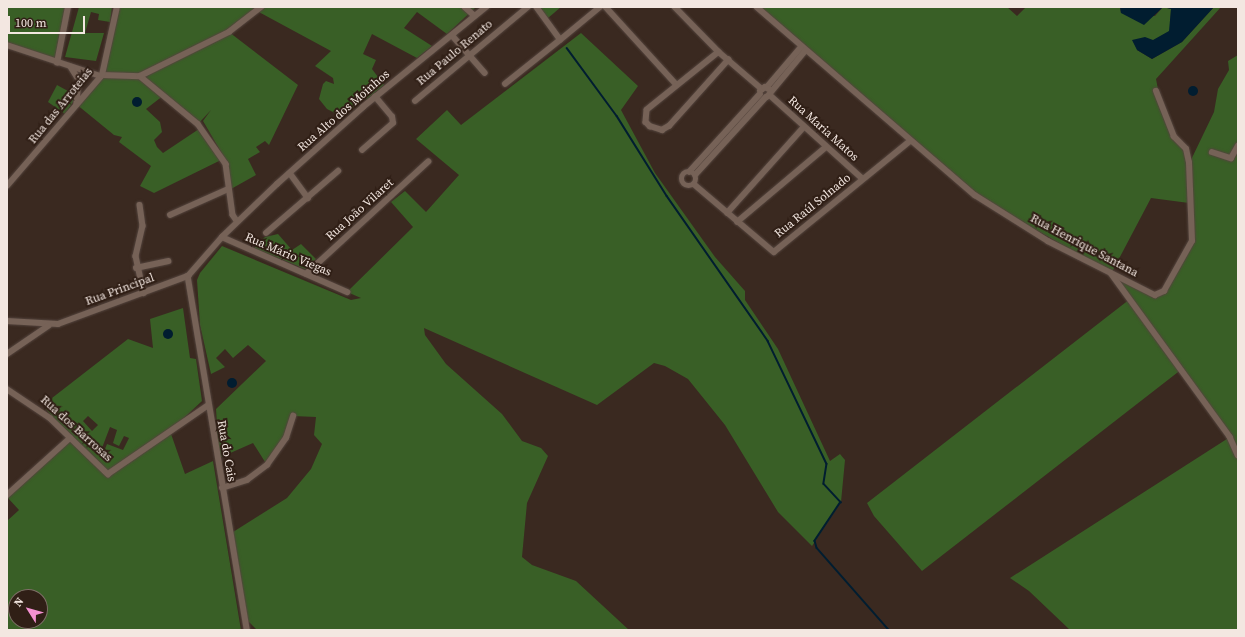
<!DOCTYPE html>
<meta charset="utf-8">
<style>
body{margin:0}
#map{position:relative;width:1245px;height:637px;overflow:hidden;background:#3a2920;font-family:"Source Serif 4",serif}
div>[style]{position:absolute}
[style*='--x']{left:calc(var(--x)*1px);top:calc(var(--y)*1px);width:calc(var(--w)*1px);rotate:calc(var(--a)*1deg)}
.green>*{inset:0;background:#395f26}
.water>*{inset:0;background:#011d30}
.round{border-radius:50%}
.stream>*{height:1.5px;margin:-0.75px;padding:0 0.75px;transform-origin:0.75px;border-radius:0.75px;background:#011d30}
.roads{filter:drop-shadow(0 0 1px #53443d) drop-shadow(0 0 1px #53443d)}
.minor>*{height:5.5px;margin:-2.75px;padding:0 2.75px;transform-origin:2.75px;border-radius:2.75px;background:#766257}
.minor>.ring{margin:-2.75px;padding:0;box-sizing:content-box;background:none;border:5.5px solid #766257;border-radius:50%}
span{translate:-50% -50%;white-space:nowrap;text-align:center;line-height:1.15;-webkit-text-stroke:4px #301f16;paint-order:stroke}
.street-label{font-size:12px;color:#f3e7e1}
.frame{position:absolute;inset:0;border:8px solid #f3e7e1;pointer-events:none}
.north{position:absolute;left:8px;top:589px;width:40px;height:40px;box-sizing:border-box;background:#301f16;border:1px solid #7e6f67;border-radius:50%;rotate:307deg;font-size:11px;font-weight:700;line-height:16px;text-align:center;color:#f3e7e1}
.north::after{content:'';display:block;margin:auto;width:14px;height:18px;background:#f591d2;clip-path:polygon(50% 0,100% 100%,50% 72%,0 100%)}
.scale{position:absolute;left:8px;top:16px;width:77px;height:18px;box-sizing:border-box;border:2px solid #f3e7e1;border-top:0;padding-left:5px;font-size:12px;line-height:14px;white-space:nowrap;color:#f3e7e1;-webkit-text-stroke:3px #301f16;paint-order:stroke}
</style>
<div id="map">
<div class="green">
<i style="clip-path:polygon(7px 7px,68px 7px,57px 63px,7px 45px)"></i>
<i style="clip-path:polygon(79px 7px,112px 7px,110px 22px,98px 20px,99px 14px,91px 12px,85px 33px,104px 33px,96px 61px,65px 57px)"></i>
<i style="clip-path:polygon(117px 7px,476px 7px,447px 34px,417px 12px,404px 28px,432px 46px,417px 58px,372px 34px,363px 54px,376px 60px,372px 69px,384px 85px,367px 99px,350px 90px,365px 99px,341px 116px,327px 109px,319px 99px,323px 84px,326px 81px,334px 84px,333px 78px,315px 66px,331px 51px,257px 11px,229px 32px,298px 85px,269px 145px,265px 141px,256px 147px,260px 152px,248px 159px,256px 175px,231px 189px,228px 164px,203px 121px,211px 110px,198px 124px,164px 95px,146px 109px,160px 122px,162px 132px,154px 140px,157px 147px,163px 153px,199px 129px,221px 160px,154px 193px,140px 186px,151px 166px,119px 142px,122px 137px,114px 135px,76px 104px,101px 76px)"></i>
<i style="clip-path:polygon(540px 7px,561px 7px,548px 18px)"></i>
<i style="clip-path:polygon(evenodd,759px 7px,1007px 7px,1017px 16px,1026px 7px,1120px 7px,1121px 13px,1155px 16px,1163px 7px,1171px 9px,1170px 31px,1137px 50px,1152px 59px,1182px 42px,1214px 7px,1221px 7px,1156px 79px,1164px 120px,1186px 149px,1190px 162px,1214px 112px,1218px 89px,1229px 70px,1228px 61px,1238px 55px,1238px 630px,1070px 630px,1029px 591px,1010px 578px,1230px 437px,1182px 369px,922px 571px,874px 516px,867px 503px,1130px 299px,1110px 272px,975px 195px,759px 7px,1151px 198px,1189px 203px,1192px 241px,1161px 294px,1150px 293px,1112px 272px,1151px 198px)"></i>
<i style="clip-path:polygon(581px 33px,638px 86px,621px 110px,655px 173px,715px 257px,745px 291px,745px 300px,778px 349px,830px 461px,840px 454px,845px 460px,841px 502px,812px 546px,778px 512px,725px 425px,688px 379px,665px 366px,654px 363px,597px 405px,424px 328px,425px 335px,446px 364px,502px 414px,522px 441px,541px 448px,548px 456px,527px 503px,522px 557px,532px 565px,576px 581px,629px 630px,257px 630px,248px 621px,233px 532px,287px 498px,311px 469px,322px 444px,314px 435px,316px 417px,293px 416px,289px 429px,267px 465px,253px 443px,219px 458px,216px 409px,266px 361px,248px 345px,233px 358px,225px 349px,216px 358px,225px 367px,211px 374px,200px 325px,197px 280px,200px 273px,222px 246px,351px 300px,361px 298px,347px 292px,413px 227px,391px 202px,405px 191px,426px 212px,459px 175px,416px 139px,447px 110px,461px 125px)"></i>
<i style="clip-path:polygon(57px 85px,77px 96px,65px 114px,48px 102px)"></i>
<i style="clip-path:polygon(278px 234px,292px 250px,301px 244px,316px 259px,305px 269px,254px 248px,265px 237px)"></i>
<i style="clip-path:polygon(evenodd,183px 308px,190px 358px,196px 359px,202px 401px,170px 431px,185px 474px,213px 461px,241px 630px,7px 630px,7px 521px,19px 510px,7px 497px,69px 438px,43px 405px,128px 339px,153px 348px,150px 319px,183px 308px,88px 416px,98px 425px,92px 431px,83px 421px,88px 416px,183px 308px,110px 427px,117px 430px,113px 443px,119px 446px,124px 436px,129px 438px,123px 450px,107px 444px,105px 449px,102px 448px,110px 427px,183px 308px,16px 597px,40px 597px,40px 621px,16px 621px,16px 597px)"></i>
</div>
<div class="water">
<i style="clip-path:polygon(1120px 7px,1163px 7px,1144px 25px,1121px 13px)"></i>
<i style="clip-path:polygon(1163px 7px,1214px 7px,1182px 42px,1152px 59px,1137px 50px,1132px 40px,1145px 37px,1153px 40px,1169px 31px,1171px 9px)"></i>
<i class="round" style="left:1188px;top:86px;width:10px;height:10px"></i>
<i class="round" style="left:132px;top:97px;width:10px;height:10px"></i>
<i class="round" style="left:163px;top:329px;width:10px;height:10px"></i>
<i class="round" style="left:227px;top:378px;width:10px;height:10px"></i>
</div>
<div class="stream">
<i style="--x:567;--y:48;--w:84;--a:53.7"></i>
<i style="--x:617;--y:116;--w:94;--a:58"></i>
<i style="--x:667;--y:196;--w:177;--a:55.1"></i>
<i style="--x:768;--y:341;--w:136;--a:64.4"></i>
<i style="--x:827;--y:464;--w:20;--a:99"></i>
<i style="--x:824;--y:484;--w:25;--a:47"></i>
<i style="--x:841;--y:502;--w:47;--a:123.7"></i>
<i style="--x:815;--y:541;--w:7;--a:74"></i>
<i style="--x:817;--y:548;--w:109;--a:48.7"></i>
</div>
<div class="roads">
<div class="minor">
<i style="--x:465;--y:7;--w:13;--a:42"></i>
<i style="--x:606;--y:7;--w:105;--a:47.7"></i>
<i style="--x:675;--y:7;--w:63;--a:45.6"></i>
<i style="--x:719;--y:52;--w:57;--a:40.7"></i>
<i style="--x:757;--y:7;--w:288;--a:40.8"></i>
<i style="--x:975;--y:195;--w:86;--a:32.2"></i>
<i style="--x:1048;--y:241;--w:120;--a:26.8"></i>
<i style="--x:1155;--y:295;--w:10;--a:-24"></i>
<i style="--x:1164;--y:291;--w:57;--a:-60.8"></i>
<i style="--x:1192;--y:241;--w:78;--a:-92.2"></i>
<i style="--x:1189;--y:163;--w:14;--a:-102"></i>
<i style="--x:1186;--y:149;--w:17;--a:-135"></i>
<i style="--x:1174;--y:137;--w:49;--a:-111.4"></i>
<i style="--x:452;--y:35;--w:50;--a:49"></i>
<i style="--x:560;--y:40;--w:52;--a:-39.5"></i>
<i style="--x:7;--y:45;--w:99;--a:18.3"></i>
<i style="--x:719;--y:52;--w:92;--a:141.1"></i>
<i style="--x:647;--y:110;--w:12;--a:95"></i>
<i style="--x:646;--y:122;--w:6;--a:45"></i>
<i style="--x:650;--y:126;--w:13;--a:18"></i>
<i style="--x:662;--y:130;--w:8;--a:-30"></i>
<i style="--x:669;--y:126;--w:89;--a:-48.2"></i>
<i style="--x:57;--y:63;--w:57;--a:-78.9"></i>
<i style="--x:71;--y:67;--w:15;--a:58"></i>
<i style="--x:79;--y:80;--w:24;--a:95"></i>
<i style="--x:102;--y:75;--w:38;--a:2"></i>
<i style="--x:140;--y:76;--w:75;--a:39.6"></i>
<i style="--x:198;--y:124;--w:49;--a:55"></i>
<i style="--x:226;--y:164;--w:51;--a:82.2"></i>
<i style="--x:233;--y:215;--w:7;--a:56"></i>
<i style="--x:140;--y:76;--w:99;--a:-26.3"></i>
<i style="--x:229;--y:32;--w:41;--a:-38"></i>
<i style="--x:505;--y:84;--w:70;--a:-38.7"></i>
<i style="--x:560;--y:40;--w:41;--a:-126"></i>
<i style="--x:767;--y:87;--w:52;--a:-49.6"></i>
<i style="--x:760;--y:91;--w:6;--a:-39"></i>
<i style="--x:765;--y:87;--w:7;--a:27"></i>
<i style="--x:770;--y:95;--w:125;--a:42.1"></i>
<i style="--x:767;--y:97;--w:60;--a:-50.4"></i>
<i style="--x:415;--y:101;--w:147;--a:-39.8"></i>
<i style="--x:362;--y:150;--w:41;--a:-41.1"></i>
<i style="--x:393;--y:123;--w:6;--a:-99"></i>
<i style="--x:392;--y:117;--w:26;--a:-130"></i>
<i style="--x:1212;--y:152;--w:20;--a:18"></i>
<i style="--x:1231;--y:158;--w:14;--a:-60"></i>
<i style="--x:689;--y:172;--w:105;--a:-47.7"></i>
<i class="ring" style="left:682px;top:172px;width:8.5px;height:8.5px"></i>
<i style="--x:290;--y:173;--w:31;--a:54"></i>
<i style="--x:695;--y:175;--w:105;--a:-47.7"></i>
<i style="--x:694;--y:184;--w:105;--a:40.4"></i>
<i style="--x:774;--y:252;--w:176;--a:-39.2"></i>
<i style="--x:7;--y:186;--w:146;--a:-49.4"></i>
<i style="--x:102;--y:75;--w:70;--a:-77.6"></i>
<i style="--x:140;--y:205;--w:21;--a:82"></i>
<i style="--x:143;--y:226;--w:31;--a:103"></i>
<i style="--x:136;--y:256;--w:38;--a:78"></i>
<i style="--x:727;--y:213;--w:114;--a:-48.2"></i>
<i style="--x:170;--y:215;--w:64;--a:-24.1"></i>
<i style="--x:737;--y:222;--w:116;--a:-40.1"></i>
<i style="--x:266;--y:233;--w:95;--a:-40.7"></i>
<i style="--x:222;--y:237;--w:137;--a:23.7"></i>
<i style="--x:136;--y:268;--w:33;--a:-12"></i>
<i style="--x:1111;--y:273;--w:203;--a:54"></i>
<i style="--x:1230;--y:437;--w:20;--a:66"></i>
<i style="--x:306;--y:274;--w:166;--a:-42.6"></i>
<i style="--x:188;--y:276;--w:359;--a:80.5"></i>
<i style="--x:7;--y:321;--w:51;--a:3.4"></i>
<i style="--x:58;--y:324;--w:139;--a:-20.3"></i>
<i style="--x:188;--y:276;--w:52;--a:-48.9"></i>
<i style="--x:222;--y:237;--w:76;--a:-43.9"></i>
<i style="--x:277;--y:184;--w:115;--a:-41.8"></i>
<i style="--x:363;--y:107;--w:159;--a:-39.1"></i>
<i style="--x:7;--y:354;--w:50;--a:-34.3"></i>
<i style="--x:7;--y:389;--w:52;--a:34"></i>
<i style="--x:50;--y:418;--w:81;--a:44"></i>
<i style="--x:108;--y:474;--w:120;--a:-34.5"></i>
<i style="--x:222;--y:488;--w:26;--a:-18"></i>
<i style="--x:247;--y:480;--w:25;--a:-37"></i>
<i style="--x:267;--y:465;--w:33;--a:-55"></i>
<i style="--x:286;--y:438;--w:23;--a:-72"></i>
<i style="--x:7;--y:495;--w:85;--a:-42.1"></i>
</div>
</div>
<div class="street-label">
<span style="left:455px;top:53px;rotate:-40deg">Rua Paulo Renato</span>
<span style="left:61px;top:106px;rotate:-51deg">Rua das Arroteias</span>
<span style="left:344px;top:111px;rotate:-41deg">Rua Alto dos Moinhos</span>
<span style="left:823px;top:129px;rotate:42deg">Rua Maria Matos</span>
<span style="left:813px;top:206px;rotate:-39deg">Rua Raúl Solnado</span>
<span style="left:360px;top:210px;rotate:-42deg">Rua João Vilaret</span>
<span style="left:1084px;top:246px;rotate:28deg">Rua Henrique Santana</span>
<span style="left:288px;top:255px;rotate:23deg">Rua Mário Viegas</span>
<span style="left:120px;top:290px;rotate:-20deg">Rua Principal</span>
<span style="left:76px;top:429px;rotate:42deg">Rua dos Barrosas</span>
<span style="left:226px;top:451px;rotate:80deg">Rua do Cais</span>
</div>
<div class="frame"></div>
<div class="north">N</div>
<div class="scale">100 m</div>
</div>
